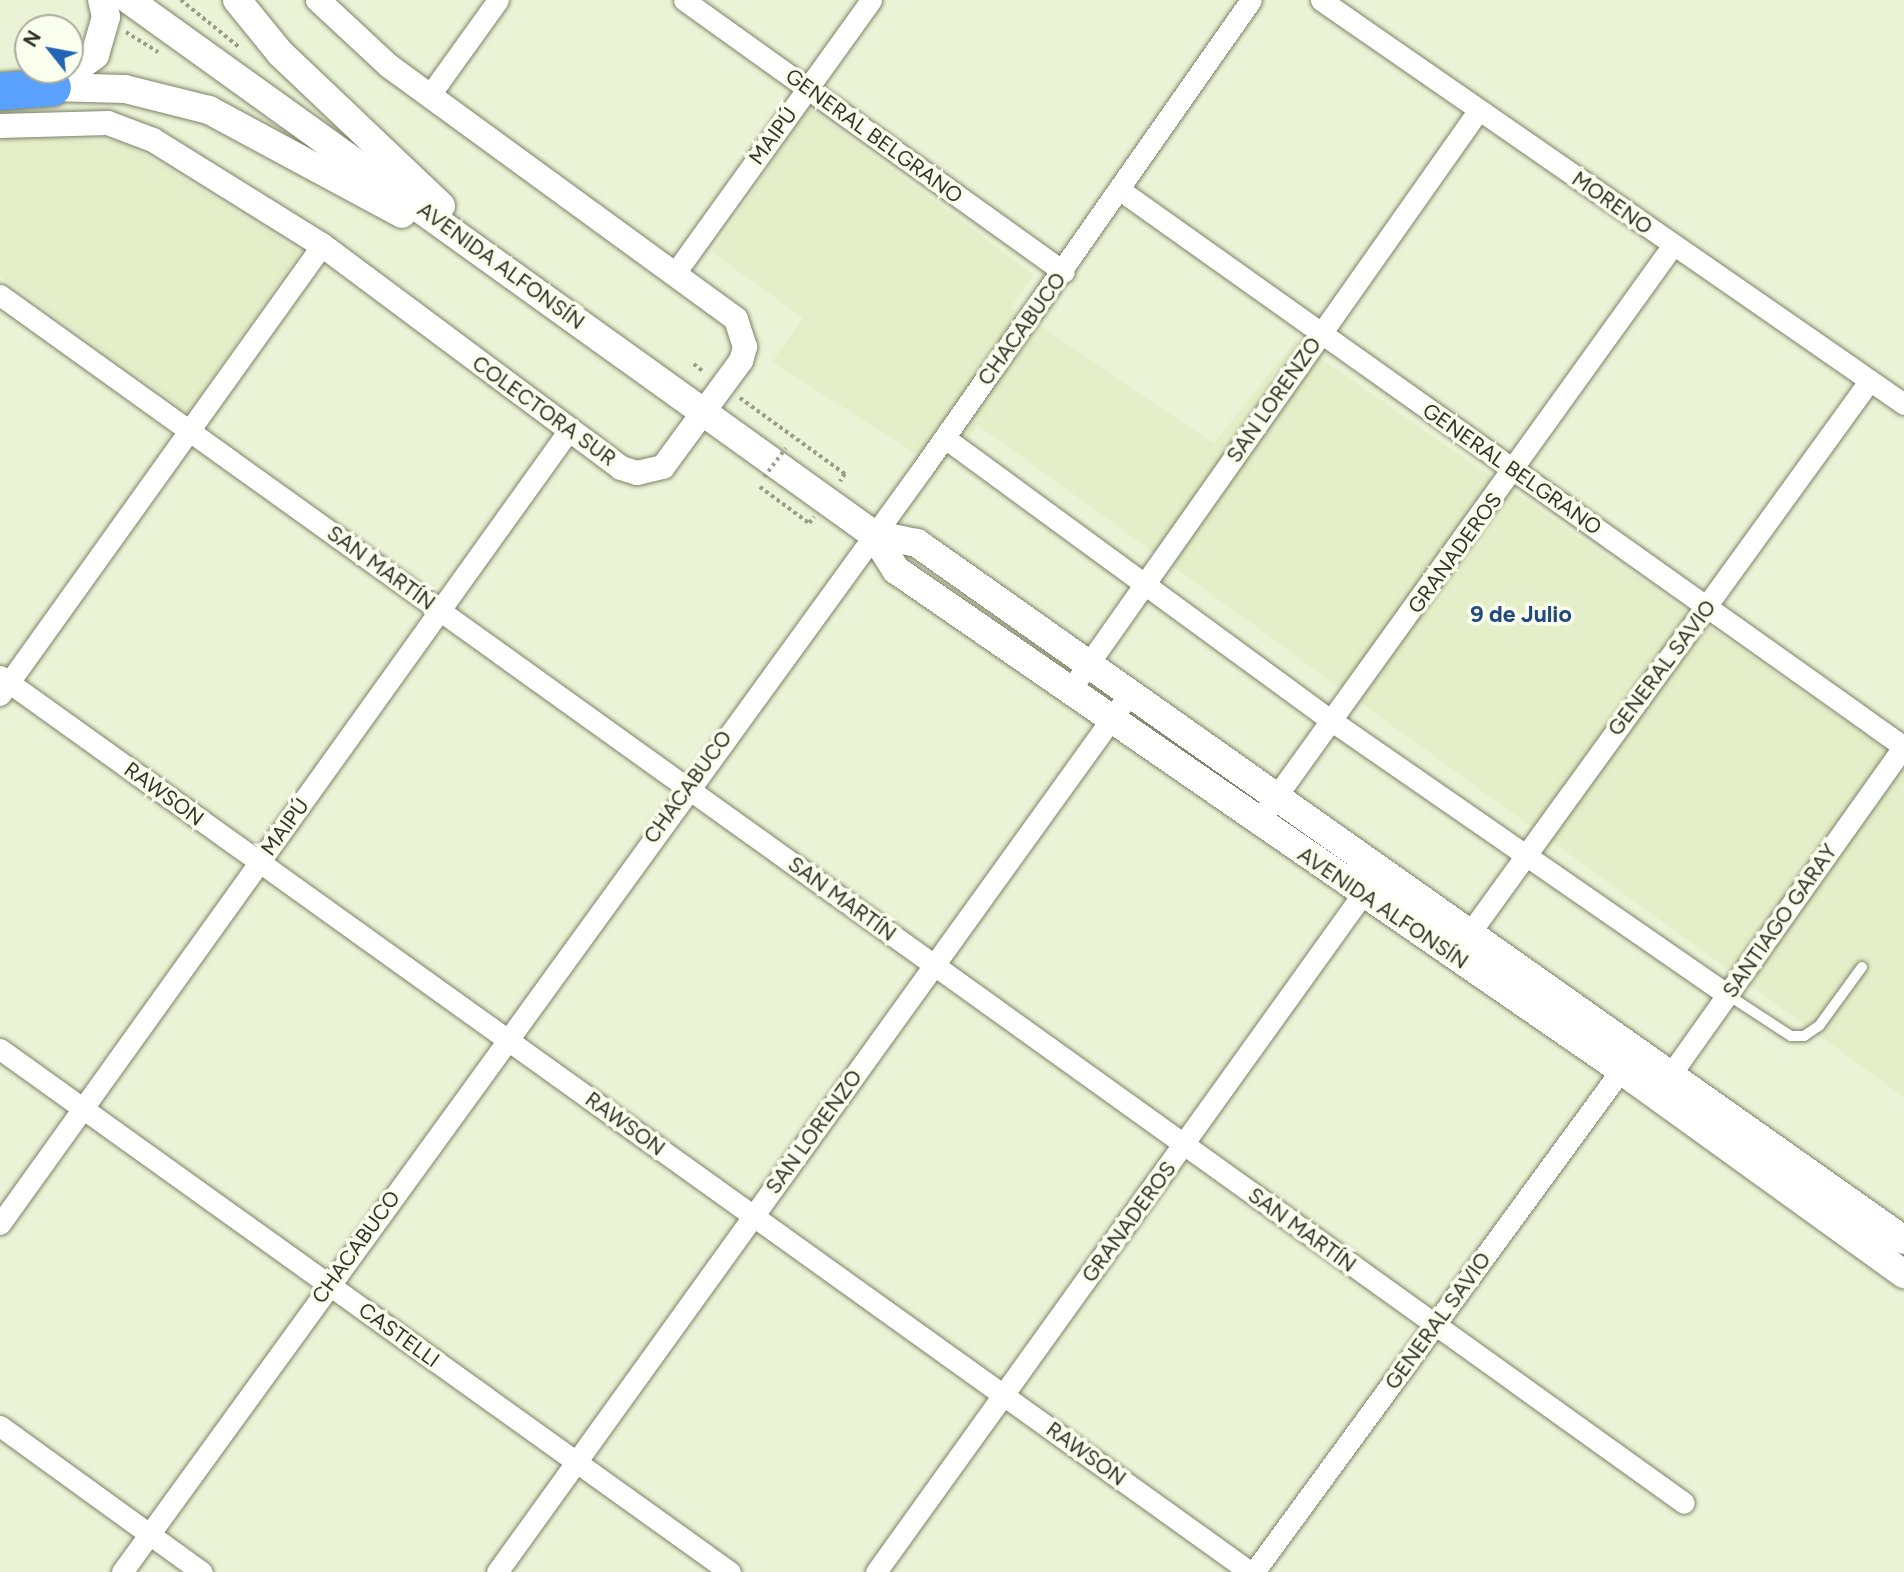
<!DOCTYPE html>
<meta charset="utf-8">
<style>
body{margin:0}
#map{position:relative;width:1904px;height:1572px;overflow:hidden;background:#ebf3d6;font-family:Figtree,sans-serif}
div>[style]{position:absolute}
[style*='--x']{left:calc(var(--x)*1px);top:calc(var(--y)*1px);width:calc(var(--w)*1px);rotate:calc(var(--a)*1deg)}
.built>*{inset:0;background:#e4eec8}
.path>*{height:3.5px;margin-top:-1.75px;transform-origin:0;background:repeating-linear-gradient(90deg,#979d88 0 3.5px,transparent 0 7px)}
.roads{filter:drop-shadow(0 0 2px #7b8267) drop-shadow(0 0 2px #7b8267)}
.service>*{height:10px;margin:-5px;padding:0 5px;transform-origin:5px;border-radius:5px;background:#fff}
.minor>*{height:21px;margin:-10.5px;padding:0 10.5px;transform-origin:10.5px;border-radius:10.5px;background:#fff}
.tertiary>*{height:24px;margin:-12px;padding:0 12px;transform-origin:12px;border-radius:12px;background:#fff}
.secondary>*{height:28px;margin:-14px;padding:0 14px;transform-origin:14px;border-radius:14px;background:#fff}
.motorway>*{height:37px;margin:-18.5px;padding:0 18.5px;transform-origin:18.5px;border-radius:18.5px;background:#5aa0fd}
.path-bridge>*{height:3.5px;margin-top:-1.75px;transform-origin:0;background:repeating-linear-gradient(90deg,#979d88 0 3.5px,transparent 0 7px)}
span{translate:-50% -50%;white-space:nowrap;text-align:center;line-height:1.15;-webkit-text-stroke:7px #faffed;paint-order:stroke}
.street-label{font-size:21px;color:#303327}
.neighbourhood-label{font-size:23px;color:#224a7f;font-weight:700}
.north{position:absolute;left:14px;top:14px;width:70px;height:70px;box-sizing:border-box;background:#faffed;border:2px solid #a9ad9e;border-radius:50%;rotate:301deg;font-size:19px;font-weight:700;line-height:28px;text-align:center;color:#303327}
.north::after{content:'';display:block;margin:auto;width:24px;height:32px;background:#2364b5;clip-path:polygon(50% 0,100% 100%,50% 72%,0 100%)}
</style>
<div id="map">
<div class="built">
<i style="clip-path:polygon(809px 108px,1034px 275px,1011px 307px,1214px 443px,1295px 341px,1904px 762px,1904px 1097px,978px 425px,940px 469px,772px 362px,803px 318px,712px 252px)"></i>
<i style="clip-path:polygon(19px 136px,124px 142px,300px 252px,188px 412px,0 276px,0 138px)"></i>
</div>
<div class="path">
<i style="--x:181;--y:0;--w:75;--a:39"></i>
<i style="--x:126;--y:32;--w:38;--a:32"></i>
<i style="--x:694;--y:364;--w:14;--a:39"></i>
<i style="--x:740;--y:398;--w:130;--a:35.9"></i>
<i style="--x:845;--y:474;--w:9;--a:122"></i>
<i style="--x:760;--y:487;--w:61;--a:36.3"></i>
<i style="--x:809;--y:523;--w:8;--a:-50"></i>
</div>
<div class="roads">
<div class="service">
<i style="--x:1728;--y:995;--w:75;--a:33.1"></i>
<i style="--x:1791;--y:1036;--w:13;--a:0"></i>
<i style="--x:1804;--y:1036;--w:18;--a:-34"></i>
<i style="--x:1819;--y:1026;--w:73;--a:-53.9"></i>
</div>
<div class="minor">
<i style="--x:684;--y:0;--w:467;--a:35.6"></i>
<i style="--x:1321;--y:0;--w:709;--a:34.72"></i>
<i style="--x:429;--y:96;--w:118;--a:-54.3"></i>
<i style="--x:1120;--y:190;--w:962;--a:35.39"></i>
<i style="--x:675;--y:273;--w:336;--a:-54.3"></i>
<i style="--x:0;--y:295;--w:2072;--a:35.65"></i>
<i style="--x:945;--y:438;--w:479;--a:36.2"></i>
<i style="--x:1332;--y:721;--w:482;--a:34.7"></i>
<i style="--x:0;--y:676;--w:1538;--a:35.63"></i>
<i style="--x:1070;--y:690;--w:708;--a:-54.83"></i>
<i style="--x:0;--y:695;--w:553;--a:-54.41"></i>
<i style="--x:1257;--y:823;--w:712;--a:-54.26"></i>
<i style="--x:1461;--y:945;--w:697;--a:-54.1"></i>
<i style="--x:0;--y:1049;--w:898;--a:35.62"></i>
<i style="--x:1663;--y:1085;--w:416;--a:-54.6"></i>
<i style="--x:0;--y:1224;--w:977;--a:-54.37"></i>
<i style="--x:0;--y:1426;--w:249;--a:35.9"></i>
<i style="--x:122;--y:1572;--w:1364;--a:-54.04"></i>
<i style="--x:923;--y:468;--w:571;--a:-54.98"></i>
<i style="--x:497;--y:1572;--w:1083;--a:-54.24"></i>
<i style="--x:876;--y:1572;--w:851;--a:-54.33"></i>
<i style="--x:1254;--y:1572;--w:622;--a:-53.83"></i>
</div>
<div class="tertiary">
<i style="--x:0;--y:126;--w:108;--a:-1.6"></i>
<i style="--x:108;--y:123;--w:48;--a:20.7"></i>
<i style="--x:153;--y:140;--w:199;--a:31.9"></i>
<i style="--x:322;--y:245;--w:373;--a:36.7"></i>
<i style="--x:621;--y:468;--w:17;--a:17"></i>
<i style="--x:637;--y:473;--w:27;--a:-13"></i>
<i style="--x:663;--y:467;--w:132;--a:-53.7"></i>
<i style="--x:741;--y:361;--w:15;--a:-74"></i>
<i style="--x:745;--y:347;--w:29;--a:-108"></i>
<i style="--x:736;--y:319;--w:429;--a:-143.9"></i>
<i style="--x:389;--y:66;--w:97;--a:-137.1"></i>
</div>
<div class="secondary">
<i style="--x:129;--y:0;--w:916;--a:35.67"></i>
<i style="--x:873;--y:534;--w:43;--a:57.4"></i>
<i style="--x:896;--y:570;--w:881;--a:34.59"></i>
<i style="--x:1621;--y:1070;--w:349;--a:35.8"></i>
<i style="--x:237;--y:0;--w:68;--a:50.9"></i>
<i style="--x:280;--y:53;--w:222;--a:43.5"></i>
<i style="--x:52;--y:87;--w:73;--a:1.6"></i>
<i style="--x:125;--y:89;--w:87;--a:14"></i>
<i style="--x:209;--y:110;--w:219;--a:28.3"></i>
<i style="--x:52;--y:87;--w:54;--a:-36.7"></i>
<i style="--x:95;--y:55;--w:40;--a:-74"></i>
<i style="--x:106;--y:17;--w:17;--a:-103"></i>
<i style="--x:873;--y:534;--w:45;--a:11.6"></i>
<i style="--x:917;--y:543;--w:1208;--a:35.23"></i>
</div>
<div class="motorway">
<i style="--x:0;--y:91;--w:52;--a:-4.4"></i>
</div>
</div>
<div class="path-bridge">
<i style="--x:764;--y:477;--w:36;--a:-53"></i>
</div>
<div class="street-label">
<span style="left:773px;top:136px;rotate:-54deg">MAIPÚ</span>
<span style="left:874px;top:136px;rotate:36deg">GENERAL BELGRANO</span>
<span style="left:1612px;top:203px;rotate:35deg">MORENO</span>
<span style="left:501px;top:266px;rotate:36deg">AVENIDA ALFONSÍN</span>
<span style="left:1022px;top:329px;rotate:-54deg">CHACABUCO</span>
<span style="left:1274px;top:400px;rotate:-55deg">SAN LORENZO</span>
<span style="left:544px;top:411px;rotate:36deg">COLECTORA SUR</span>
<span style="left:1512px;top:469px;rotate:35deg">GENERAL BELGRANO</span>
<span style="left:1455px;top:553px;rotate:-54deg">GRANADEROS</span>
<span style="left:381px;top:568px;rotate:36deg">SAN MARTÍN</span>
<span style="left:1662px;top:668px;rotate:-53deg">GENERAL SAVIO</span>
<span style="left:688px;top:787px;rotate:-54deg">CHACABUCO</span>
<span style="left:164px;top:794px;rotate:36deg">RAWSON</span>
<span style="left:285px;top:827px;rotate:-54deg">MAIPÚ</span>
<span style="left:842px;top:899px;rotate:36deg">SAN MARTÍN</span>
<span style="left:1383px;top:908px;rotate:34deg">AVENIDA ALFONSÍN</span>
<span style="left:1780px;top:921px;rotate:-55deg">SANTIAGO GARAY</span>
<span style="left:625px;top:1124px;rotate:36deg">RAWSON</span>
<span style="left:814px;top:1132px;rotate:-54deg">SAN LORENZO</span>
<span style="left:1129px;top:1222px;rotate:-54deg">GRANADEROS</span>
<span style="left:1302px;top:1230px;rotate:36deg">SAN MARTÍN</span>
<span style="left:356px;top:1247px;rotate:-54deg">CHACABUCO</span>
<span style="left:1438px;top:1321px;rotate:-54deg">GENERAL SAVIO</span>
<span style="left:399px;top:1335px;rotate:36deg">CASTELLI</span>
<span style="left:1086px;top:1454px;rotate:36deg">RAWSON</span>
</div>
<div class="neighbourhood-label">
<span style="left:1521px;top:614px">9 de Julio</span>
</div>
<div class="north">N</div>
</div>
